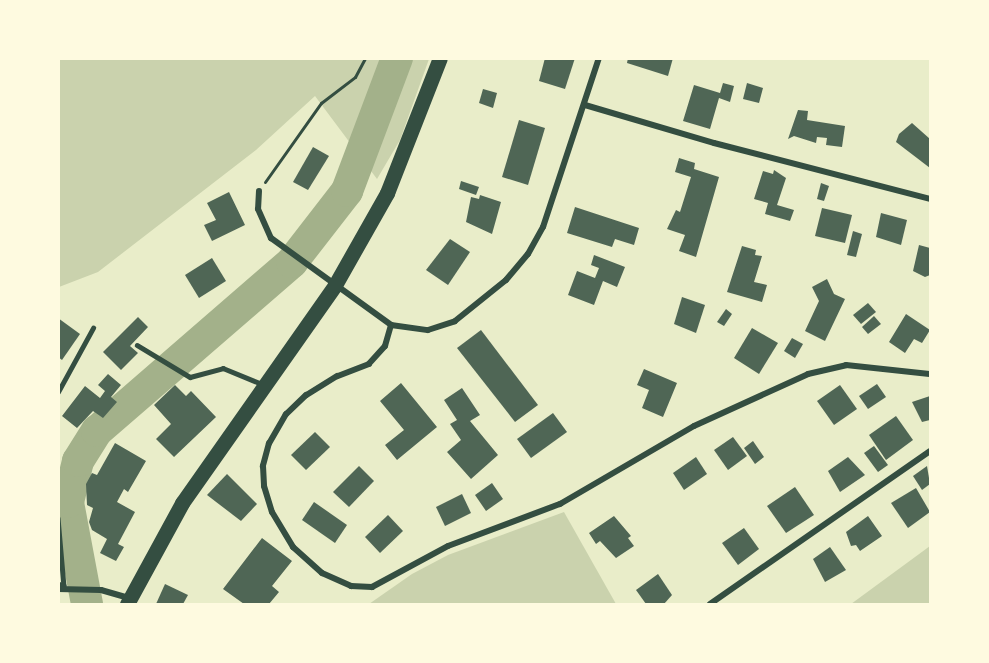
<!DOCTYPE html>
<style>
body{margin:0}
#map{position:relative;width:989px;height:663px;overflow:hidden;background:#e9edc9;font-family:"Sofia Sans Condensed",sans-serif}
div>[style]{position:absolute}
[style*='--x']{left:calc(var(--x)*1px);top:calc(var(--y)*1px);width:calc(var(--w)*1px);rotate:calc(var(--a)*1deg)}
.green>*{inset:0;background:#cad2ad}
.river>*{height:32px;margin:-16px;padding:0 16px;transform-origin:16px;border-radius:16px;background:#a3b18a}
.building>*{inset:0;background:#4f6655}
.path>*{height:3px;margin:-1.5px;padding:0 1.5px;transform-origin:1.5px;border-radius:1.5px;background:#344e41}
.service>*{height:4.5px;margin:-2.25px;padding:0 2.25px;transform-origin:2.25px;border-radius:2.25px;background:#344e41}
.minor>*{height:6px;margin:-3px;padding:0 3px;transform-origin:3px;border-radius:3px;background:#344e41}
.primary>*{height:15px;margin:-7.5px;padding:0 7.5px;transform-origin:7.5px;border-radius:7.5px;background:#344e41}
span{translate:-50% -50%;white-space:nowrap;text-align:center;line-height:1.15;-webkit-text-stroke:5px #fefae0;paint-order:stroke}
.frame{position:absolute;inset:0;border:60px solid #fefae0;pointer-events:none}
</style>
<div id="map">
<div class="green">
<i style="clip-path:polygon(59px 59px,429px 59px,400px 140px,377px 179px,315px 96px,256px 150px,98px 272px,59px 287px)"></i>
<i style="clip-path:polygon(564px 512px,616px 604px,369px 604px,412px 574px,448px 555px)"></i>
<i style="clip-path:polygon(930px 546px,930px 604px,851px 604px)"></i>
</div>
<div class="river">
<i style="--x:87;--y:604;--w:104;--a:-100.6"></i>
<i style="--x:68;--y:502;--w:42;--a:-76.3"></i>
<i style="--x:78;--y:461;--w:36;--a:-58"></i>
<i style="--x:97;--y:431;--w:258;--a:-40.9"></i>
<i style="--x:292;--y:262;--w:90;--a:-52.2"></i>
<i style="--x:347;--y:191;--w:142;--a:-69.4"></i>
</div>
<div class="building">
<i style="clip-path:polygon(545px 58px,575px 58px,565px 89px,539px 81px)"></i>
<i style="clip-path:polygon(628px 58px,673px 58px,668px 76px,627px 63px)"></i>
<i style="clip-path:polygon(723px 83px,734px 86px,730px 102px,719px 98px,710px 129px,683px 121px,694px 85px,720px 93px)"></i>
<i style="clip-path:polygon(747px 83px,763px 88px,759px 103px,743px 99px)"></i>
<i style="clip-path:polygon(483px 89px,497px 93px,493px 108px,479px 103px)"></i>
<i style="clip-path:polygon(798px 110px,808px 111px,807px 120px,845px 126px,842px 147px,826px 145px,827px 138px,817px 137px,816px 143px,794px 136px,788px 139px)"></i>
<i style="clip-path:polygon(519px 120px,545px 128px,528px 185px,502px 177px)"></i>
<i style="clip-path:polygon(912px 123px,930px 139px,930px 168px,896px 142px,899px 134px)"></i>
<i style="clip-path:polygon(313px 147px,329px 156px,308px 190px,293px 182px)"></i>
<i style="clip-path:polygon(679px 158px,695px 163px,694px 169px,719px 177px,696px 257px,679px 251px,685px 235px,667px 229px,676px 210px,680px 212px,691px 177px,675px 172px)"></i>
<i style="clip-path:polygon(774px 170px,786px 178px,777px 205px,794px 210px,790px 221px,765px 214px,768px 203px,754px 199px,763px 171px,773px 174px)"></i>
<i style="clip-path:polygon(461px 181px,479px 187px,476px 195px,459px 189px)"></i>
<i style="clip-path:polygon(821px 183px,829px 186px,824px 201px,817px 199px)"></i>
<i style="clip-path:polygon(229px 192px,245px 225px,212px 241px,204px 225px,216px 220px,207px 203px)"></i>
<i style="clip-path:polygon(480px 195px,501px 202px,492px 234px,466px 222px,471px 197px,479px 199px)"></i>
<i style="clip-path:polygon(575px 207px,639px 228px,634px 245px,615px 239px,612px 247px,567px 233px)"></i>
<i style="clip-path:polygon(822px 208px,852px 215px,845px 243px,815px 236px)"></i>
<i style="clip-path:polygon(881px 213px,907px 220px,901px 245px,876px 237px)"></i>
<i style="clip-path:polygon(853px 231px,862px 234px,856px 257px,847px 255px)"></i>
<i style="clip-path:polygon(450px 239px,470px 252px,448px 285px,426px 270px)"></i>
<i style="clip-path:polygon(919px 245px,930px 248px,930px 275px,925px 277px,913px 271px)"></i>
<i style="clip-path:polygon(742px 246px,756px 250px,755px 255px,762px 256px,754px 282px,767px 285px,762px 302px,727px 292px)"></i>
<i style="clip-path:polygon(594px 255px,625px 267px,617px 287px,603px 281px,594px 305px,568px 295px,577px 271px,595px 278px,599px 268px,591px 265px)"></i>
<i style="clip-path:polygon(212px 258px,226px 281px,199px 298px,185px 275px)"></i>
<i style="clip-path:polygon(827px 279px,834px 294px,845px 299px,825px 341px,805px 331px,819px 301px,812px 287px)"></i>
<i style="clip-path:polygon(682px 297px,705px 305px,696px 333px,674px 324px)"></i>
<i style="clip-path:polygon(868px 303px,876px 312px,861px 324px,853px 315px)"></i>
<i style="clip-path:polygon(726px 309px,732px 314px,724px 326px,717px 322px)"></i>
<i style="clip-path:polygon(906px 314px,930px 330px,922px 343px,914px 339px,905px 353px,889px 342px)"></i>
<i style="clip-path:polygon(874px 316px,881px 324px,868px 334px,862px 327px)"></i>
<i style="clip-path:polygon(138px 317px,148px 327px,130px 346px,138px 353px,121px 370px,103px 352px)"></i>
<i style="clip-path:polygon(58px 318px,80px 334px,62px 360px,58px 357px)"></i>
<i style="clip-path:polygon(752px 328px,778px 343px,759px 374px,734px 358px)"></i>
<i style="clip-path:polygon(481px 330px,538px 405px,515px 422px,457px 348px)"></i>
<i style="clip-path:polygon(792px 338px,803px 344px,795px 358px,784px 351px)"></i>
<i style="clip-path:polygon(644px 369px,677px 383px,663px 417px,642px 408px,649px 390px,637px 385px)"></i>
<i style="clip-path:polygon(108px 374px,121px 385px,111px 397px,117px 402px,103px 418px,93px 411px,77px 428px,62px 416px,85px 386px,100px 398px,105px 391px,98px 385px)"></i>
<i style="clip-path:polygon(401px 383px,437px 427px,397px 460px,385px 445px,404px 430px,380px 401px)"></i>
<i style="clip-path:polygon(877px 384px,886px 397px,868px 409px,859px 396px)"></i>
<i style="clip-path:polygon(175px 385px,186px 396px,191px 391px,216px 417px,174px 457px,156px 439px,171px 424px,154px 405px)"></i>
<i style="clip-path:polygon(840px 385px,857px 409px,834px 425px,817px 401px)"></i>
<i style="clip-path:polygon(462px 388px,480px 415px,470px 421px,498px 455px,471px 479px,447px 452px,461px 440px,450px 424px,457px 420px,444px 400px)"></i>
<i style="clip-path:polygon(930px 396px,930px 420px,922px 422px,912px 402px)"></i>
<i style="clip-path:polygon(553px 413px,567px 432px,531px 458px,517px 439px)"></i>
<i style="clip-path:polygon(896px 416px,913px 440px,886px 460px,869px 435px)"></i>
<i style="clip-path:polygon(315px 432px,330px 447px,306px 470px,291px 455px)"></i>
<i style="clip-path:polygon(733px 437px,747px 456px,728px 470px,714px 450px)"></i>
<i style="clip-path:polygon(753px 441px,764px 457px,755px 464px,744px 448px)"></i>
<i style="clip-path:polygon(115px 443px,146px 461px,128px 492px,124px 489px,117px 502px,135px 512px,118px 544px,124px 547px,116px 561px,100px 553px,107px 539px,92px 530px,89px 522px,93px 508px,87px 505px,86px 484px,92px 473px,97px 475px)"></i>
<i style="clip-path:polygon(874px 446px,888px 465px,878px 472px,864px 453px)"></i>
<i style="clip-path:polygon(696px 457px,707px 474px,684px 490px,673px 473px)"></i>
<i style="clip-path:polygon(848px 457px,865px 475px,840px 492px,828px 471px)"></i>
<i style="clip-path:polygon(359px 466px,374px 481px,349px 507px,333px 492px)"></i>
<i style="clip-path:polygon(927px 466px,930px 484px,922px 490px,913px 476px)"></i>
<i style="clip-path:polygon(227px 474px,257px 504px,241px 521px,207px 495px)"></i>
<i style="clip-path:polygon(492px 483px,503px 499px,486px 511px,475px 495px)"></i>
<i style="clip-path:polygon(795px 487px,814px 515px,786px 533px,767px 506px)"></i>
<i style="clip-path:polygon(916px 488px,930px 512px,908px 528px,891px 503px)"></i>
<i style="clip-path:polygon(462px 494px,471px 513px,445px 526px,436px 507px)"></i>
<i style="clip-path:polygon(314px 502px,347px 525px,335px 543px,302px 520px)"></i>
<i style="clip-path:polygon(388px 515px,403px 531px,380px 553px,365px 537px)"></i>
<i style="clip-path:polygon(614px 516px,631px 536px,628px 538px,634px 546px,616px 558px,600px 541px,596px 544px,589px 533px)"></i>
<i style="clip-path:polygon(868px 516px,882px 536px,860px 551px,856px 545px,851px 546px,846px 532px)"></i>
<i style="clip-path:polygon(744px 528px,759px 549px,738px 565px,722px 543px)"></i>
<i style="clip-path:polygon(262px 538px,292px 561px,272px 586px,279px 592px,269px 604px,244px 604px,223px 589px)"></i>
<i style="clip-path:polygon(830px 547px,846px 570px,825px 582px,813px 559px)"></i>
<i style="clip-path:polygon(658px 574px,672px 595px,664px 604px,646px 604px,636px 590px)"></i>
<i style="clip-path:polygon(165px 584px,188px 595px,183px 604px,156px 604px)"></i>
</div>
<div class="path">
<i style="--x:265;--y:182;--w:97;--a:-54.7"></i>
<i style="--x:321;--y:103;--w:43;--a:-37.4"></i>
<i style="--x:355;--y:77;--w:21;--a:-62"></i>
</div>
<div class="service">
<i style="--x:137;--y:345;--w:62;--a:31.1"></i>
<i style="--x:190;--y:377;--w:34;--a:-15"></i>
<i style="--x:223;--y:368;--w:42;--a:22.3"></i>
<i style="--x:58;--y:392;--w:73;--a:-61.3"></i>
<i style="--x:58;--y:518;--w:68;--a:85"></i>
<i style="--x:64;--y:586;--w:6;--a:-162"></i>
</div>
<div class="minor">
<i style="--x:585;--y:105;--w:134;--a:16.4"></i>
<i style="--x:714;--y:143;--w:223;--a:14.5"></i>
<i style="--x:259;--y:191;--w:18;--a:93"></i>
<i style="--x:258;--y:209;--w:32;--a:66"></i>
<i style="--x:271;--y:238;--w:148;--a:35.9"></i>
<i style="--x:391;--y:325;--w:37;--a:8"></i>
<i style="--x:428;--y:330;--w:28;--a:-18"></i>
<i style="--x:455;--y:321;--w:65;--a:-38.8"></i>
<i style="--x:506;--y:280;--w:34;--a:-50"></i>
<i style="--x:528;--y:254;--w:31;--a:-61"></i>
<i style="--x:543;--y:227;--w:178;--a:-71.7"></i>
<i style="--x:391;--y:325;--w:22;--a:106"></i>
<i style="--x:385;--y:346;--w:24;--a:132"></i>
<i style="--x:369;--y:364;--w:34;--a:159"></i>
<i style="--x:337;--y:376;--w:36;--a:148"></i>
<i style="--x:306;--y:395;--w:28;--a:136"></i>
<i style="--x:286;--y:414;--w:34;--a:120"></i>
<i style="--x:269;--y:443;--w:24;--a:105"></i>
<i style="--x:263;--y:466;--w:20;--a:87"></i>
<i style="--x:264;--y:486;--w:27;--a:73"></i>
<i style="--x:272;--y:512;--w:41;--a:59"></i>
<i style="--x:293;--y:547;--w:39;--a:42"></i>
<i style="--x:322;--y:573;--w:32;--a:24"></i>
<i style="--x:351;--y:586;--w:21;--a:3"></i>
<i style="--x:372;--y:587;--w:86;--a:-28.3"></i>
<i style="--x:448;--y:546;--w:120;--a:-20.6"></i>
<i style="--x:560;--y:504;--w:155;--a:-30.2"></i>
<i style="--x:694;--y:426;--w:125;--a:-24.5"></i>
<i style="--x:808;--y:374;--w:39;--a:-13"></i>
<i style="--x:846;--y:365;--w:84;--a:6.1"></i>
<i style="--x:58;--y:589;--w:43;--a:1.3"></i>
<i style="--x:101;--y:590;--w:29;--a:16"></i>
<i style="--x:710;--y:604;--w:268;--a:-34.8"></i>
</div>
<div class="primary">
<i style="--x:127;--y:604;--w:115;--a:-61.4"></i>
<i style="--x:182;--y:503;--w:266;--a:-54.9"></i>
<i style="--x:335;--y:285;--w:106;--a:-60.5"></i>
<i style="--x:387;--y:193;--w:145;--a:-68.6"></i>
</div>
<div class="frame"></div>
</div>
